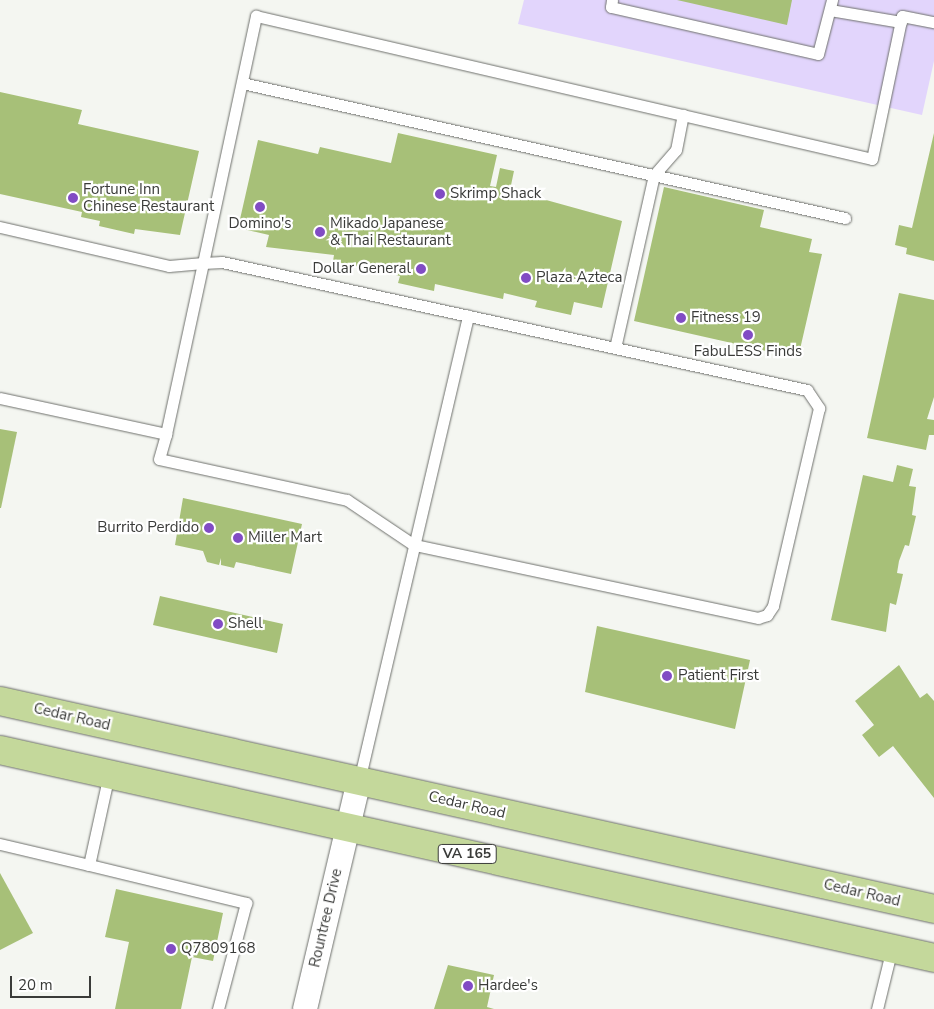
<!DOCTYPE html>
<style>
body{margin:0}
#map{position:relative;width:934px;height:1009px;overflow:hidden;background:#f4f6f1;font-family:"Nunito Sans",sans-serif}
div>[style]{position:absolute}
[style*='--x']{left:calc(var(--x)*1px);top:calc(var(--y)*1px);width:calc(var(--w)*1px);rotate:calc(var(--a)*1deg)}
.green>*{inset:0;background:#e2d5fc}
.building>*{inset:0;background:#a7c078}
.roads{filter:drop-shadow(0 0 1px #6e706c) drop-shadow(0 0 1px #6e706c)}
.service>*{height:11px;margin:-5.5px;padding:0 5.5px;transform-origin:5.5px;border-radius:5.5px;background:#fff}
.minor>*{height:24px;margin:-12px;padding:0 12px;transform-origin:12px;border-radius:12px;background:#fff}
.primary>*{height:28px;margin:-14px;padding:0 14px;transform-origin:14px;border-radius:14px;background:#c4d89b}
.dots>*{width:14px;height:14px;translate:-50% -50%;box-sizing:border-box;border:2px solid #fff;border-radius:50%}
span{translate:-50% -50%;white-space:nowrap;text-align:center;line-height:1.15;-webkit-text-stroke:4.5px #fff;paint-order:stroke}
.shield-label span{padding:1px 4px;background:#fff;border:1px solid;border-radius:4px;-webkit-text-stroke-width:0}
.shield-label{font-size:14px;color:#3a3b39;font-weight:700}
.poi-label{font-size:15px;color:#3a3b39}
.left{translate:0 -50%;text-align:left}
.right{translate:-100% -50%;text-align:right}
.street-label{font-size:15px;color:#3a3b39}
.scale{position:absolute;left:10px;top:976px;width:81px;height:22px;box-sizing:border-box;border:2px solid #3a3b39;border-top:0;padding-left:6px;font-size:15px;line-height:18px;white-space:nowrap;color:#3a3b39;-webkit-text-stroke:4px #fff;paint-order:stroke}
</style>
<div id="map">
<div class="green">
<i style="clip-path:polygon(524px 0,934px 0,934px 61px,922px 115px,518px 24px)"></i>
</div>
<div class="building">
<i style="clip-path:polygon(677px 0,792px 0,787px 25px)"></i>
<i style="clip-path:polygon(0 92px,82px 110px,78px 124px,199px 151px,180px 235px,135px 229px,134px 234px,99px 226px,100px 221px,81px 217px,82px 212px,0 194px)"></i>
<i style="clip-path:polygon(398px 133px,497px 155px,490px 186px,496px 187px,500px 168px,514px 171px,510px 190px,622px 221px,602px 308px,574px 302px,571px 315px,535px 307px,537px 301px,504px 293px,503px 299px,435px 284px,434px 291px,398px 283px,400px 276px,333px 261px,334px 255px,266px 247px,269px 235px,238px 228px,258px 140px,318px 154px,320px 147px,391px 163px)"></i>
<i style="clip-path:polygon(934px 133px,934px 261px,906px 254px,907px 248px,895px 245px,899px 225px,912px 228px)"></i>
<i style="clip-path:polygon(664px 187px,764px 210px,760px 227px,812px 239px,809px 252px,822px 254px,798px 358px,634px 321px)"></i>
<i style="clip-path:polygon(899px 293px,934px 300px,934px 397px,927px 419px,934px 420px,934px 435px,929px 435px,926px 450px,867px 438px)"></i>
<i style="clip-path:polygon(0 429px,17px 432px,1px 508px,0 508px)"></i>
<i style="clip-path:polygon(897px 465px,913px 469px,909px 486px,916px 487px,912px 515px,916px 516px,909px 546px,905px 545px,899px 561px,897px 573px,903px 574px,896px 605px,890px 603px,886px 632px,831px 620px,863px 475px,893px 482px)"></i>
<i style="clip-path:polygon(183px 498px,302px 524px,291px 574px,236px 562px,234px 568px,221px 565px,221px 558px,219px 565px,207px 562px,203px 551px,175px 545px)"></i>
<i style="clip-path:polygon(160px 596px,283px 624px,277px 653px,153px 625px)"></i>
<i style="clip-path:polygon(597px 626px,750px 660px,735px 729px,585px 692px)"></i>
<i style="clip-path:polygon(899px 665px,920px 698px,927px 693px,934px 701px,934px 798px,893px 746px,879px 757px,862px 735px,874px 725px,855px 701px)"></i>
<i style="clip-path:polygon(0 873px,33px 933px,0 950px)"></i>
<i style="clip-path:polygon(116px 889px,223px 913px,213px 961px,192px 957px,181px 1009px,115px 1009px,129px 942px,105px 937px)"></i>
<i style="clip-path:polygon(448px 965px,494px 975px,487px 1007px,494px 1009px,434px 1009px)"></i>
</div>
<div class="roads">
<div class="service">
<i style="--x:612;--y:0;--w:7;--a:98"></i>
<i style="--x:611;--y:7;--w:212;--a:12.8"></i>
<i style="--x:818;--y:54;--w:56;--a:-75.5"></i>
<i style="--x:830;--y:10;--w:72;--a:9.6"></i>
<i style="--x:242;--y:83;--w:618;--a:12.62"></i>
<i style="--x:0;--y:227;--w:173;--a:13"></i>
<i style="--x:169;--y:266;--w:34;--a:-5"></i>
<i style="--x:203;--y:263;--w:19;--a:-3"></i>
<i style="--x:222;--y:262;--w:599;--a:12.34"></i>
<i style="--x:807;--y:390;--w:22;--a:56"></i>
<i style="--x:819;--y:408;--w:203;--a:103.1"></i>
<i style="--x:773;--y:606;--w:11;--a:124"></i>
<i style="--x:767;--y:615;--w:9;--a:162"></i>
<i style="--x:758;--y:618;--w:352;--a:-168"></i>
<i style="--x:414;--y:545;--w:81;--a:-146.1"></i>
<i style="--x:347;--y:500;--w:192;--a:-167.7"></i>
<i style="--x:159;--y:459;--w:26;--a:-74"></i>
<i style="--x:166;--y:434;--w:175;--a:-77.8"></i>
<i style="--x:203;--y:263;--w:253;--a:-77.9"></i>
<i style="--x:256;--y:16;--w:632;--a:13.07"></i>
<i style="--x:872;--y:159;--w:146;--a:-78.2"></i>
<i style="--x:902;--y:16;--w:33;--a:11"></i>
<i style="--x:615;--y:348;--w:177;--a:-77.3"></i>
<i style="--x:654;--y:175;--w:33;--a:-49"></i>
<i style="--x:676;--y:150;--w:36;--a:-79"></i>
<i style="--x:0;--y:398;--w:170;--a:12.2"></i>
<i style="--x:359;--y:781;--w:478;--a:-76.8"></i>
<i style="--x:0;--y:844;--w:91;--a:13.3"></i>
<i style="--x:89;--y:865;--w:93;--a:-77.6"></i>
<i style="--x:89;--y:865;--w:162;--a:13.6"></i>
<i style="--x:246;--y:903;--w:110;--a:104.8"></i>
<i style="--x:877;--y:1009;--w:63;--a:-76.2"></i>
</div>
<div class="minor">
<i style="--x:305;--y:1009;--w:234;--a:-76.7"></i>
</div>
<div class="primary">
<i style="--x:0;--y:701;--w:957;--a:12.55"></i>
<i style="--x:0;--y:750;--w:957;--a:12.55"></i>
</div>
</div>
<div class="dots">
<i style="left:440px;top:194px;background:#814cc4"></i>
<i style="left:73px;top:198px;background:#814cc4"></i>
<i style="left:260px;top:207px;background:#814cc4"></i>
<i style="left:320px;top:232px;background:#814cc4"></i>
<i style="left:421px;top:269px;background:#814cc4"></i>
<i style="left:526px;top:278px;background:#814cc4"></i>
<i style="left:681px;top:318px;background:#814cc4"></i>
<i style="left:748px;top:335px;background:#814cc4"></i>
<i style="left:209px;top:528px;background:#814cc4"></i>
<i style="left:238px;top:538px;background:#814cc4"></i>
<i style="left:218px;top:624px;background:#814cc4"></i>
<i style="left:667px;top:676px;background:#814cc4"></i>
<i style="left:171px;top:949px;background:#814cc4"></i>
<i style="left:468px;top:986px;background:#814cc4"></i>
</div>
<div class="shield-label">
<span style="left:467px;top:854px">VA 165</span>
</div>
<div class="poi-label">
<span class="left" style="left:83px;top:198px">Fortune Inn<br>Chinese Restaurant</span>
<span class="left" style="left:450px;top:194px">Skrimp Shack</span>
<span class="left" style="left:330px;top:232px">Mikado Japanese<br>&amp; Thai Restaurant</span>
<span style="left:260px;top:224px">Domino's</span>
<span class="right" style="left:411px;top:269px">Dollar General</span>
<span class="left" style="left:536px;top:278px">Plaza Azteca</span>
<span class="left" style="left:691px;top:318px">Fitness 19</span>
<span style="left:748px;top:352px">FabuLESS Finds</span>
<span class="right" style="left:199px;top:528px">Burrito Perdido</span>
<span class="left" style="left:248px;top:538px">Miller Mart</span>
<span class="left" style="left:228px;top:624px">Shell</span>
<span class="left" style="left:678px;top:676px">Patient First</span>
<span class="left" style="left:181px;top:949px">Q7809168</span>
<span class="left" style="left:478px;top:986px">Hardee's</span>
</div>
<div class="street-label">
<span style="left:72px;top:717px;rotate:13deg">Cedar Road</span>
<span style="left:467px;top:805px;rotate:13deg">Cedar Road</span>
<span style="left:862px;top:893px;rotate:13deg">Cedar Road</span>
<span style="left:326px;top:918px;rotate:-77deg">Rountree Drive</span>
</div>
<div class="scale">20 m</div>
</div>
